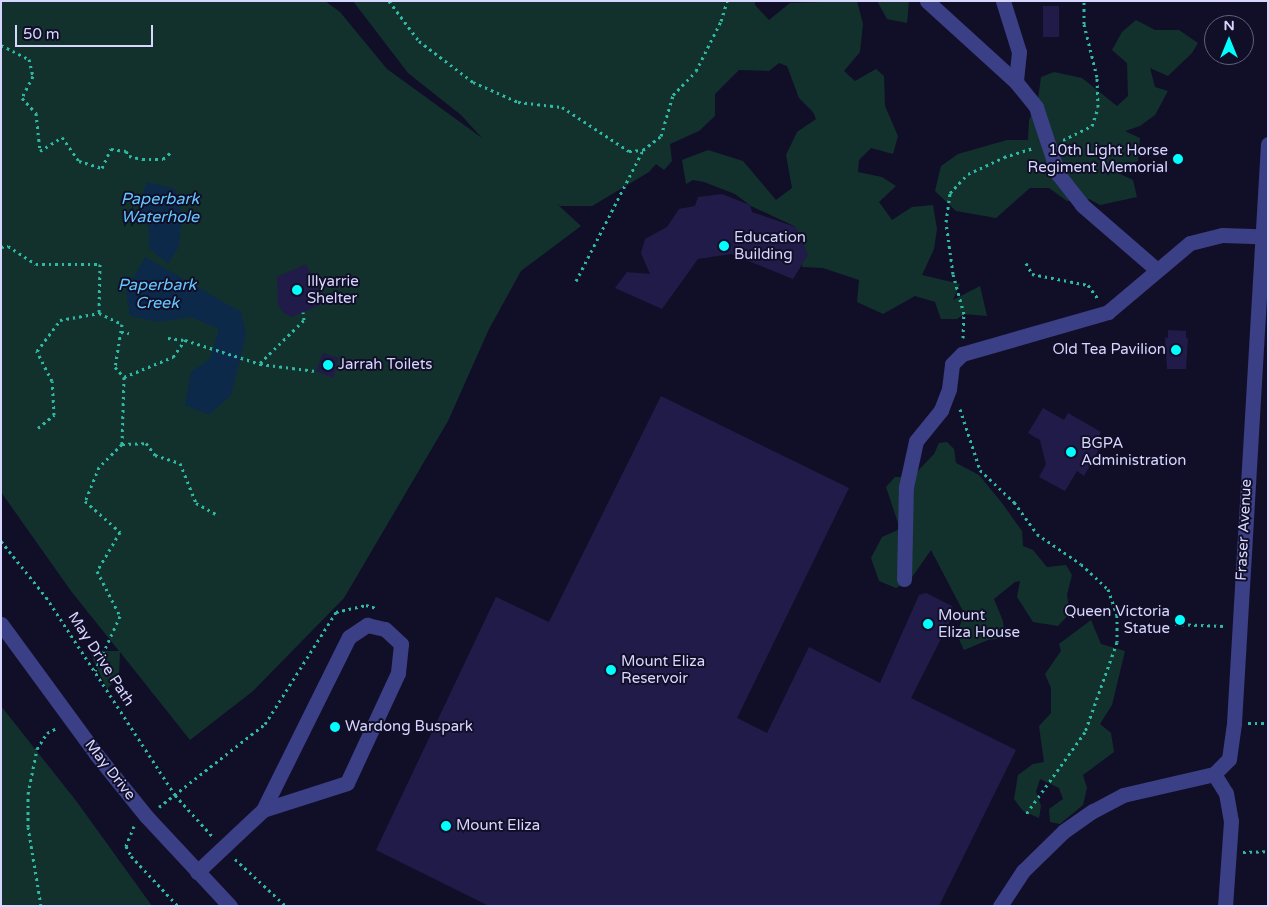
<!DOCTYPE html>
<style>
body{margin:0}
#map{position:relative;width:1269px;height:907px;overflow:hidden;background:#110f27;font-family:"Varela Round",sans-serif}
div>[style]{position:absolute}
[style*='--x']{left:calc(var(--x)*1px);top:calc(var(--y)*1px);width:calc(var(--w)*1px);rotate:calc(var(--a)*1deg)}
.green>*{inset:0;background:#12312d}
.water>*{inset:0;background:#0c294a}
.building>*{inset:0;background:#201b48}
.path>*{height:3px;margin-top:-1.5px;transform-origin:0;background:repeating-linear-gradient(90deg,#2fb9a3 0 2.5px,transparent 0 6.5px)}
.minor>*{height:15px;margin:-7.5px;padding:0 7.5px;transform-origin:7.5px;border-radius:7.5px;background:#3a3f86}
.dots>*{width:14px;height:14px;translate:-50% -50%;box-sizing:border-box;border:2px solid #110f27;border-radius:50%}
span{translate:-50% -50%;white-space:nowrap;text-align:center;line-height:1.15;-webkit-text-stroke:4px #110f27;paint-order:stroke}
.poi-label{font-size:15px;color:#d6d6ff}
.right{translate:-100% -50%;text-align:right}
.left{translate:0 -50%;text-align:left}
.street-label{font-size:15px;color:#d6d6ff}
.water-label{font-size:16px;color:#64c7ff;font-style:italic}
.frame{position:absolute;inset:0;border:2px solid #d6d6ff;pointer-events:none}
.north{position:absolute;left:1204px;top:15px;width:50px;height:50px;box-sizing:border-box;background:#110f27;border:1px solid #605f7d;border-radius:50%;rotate:0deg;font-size:14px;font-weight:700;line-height:20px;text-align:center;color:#d6d6ff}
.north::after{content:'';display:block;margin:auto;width:18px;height:22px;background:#02ffff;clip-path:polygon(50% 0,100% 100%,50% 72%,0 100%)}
.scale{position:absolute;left:15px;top:25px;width:138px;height:22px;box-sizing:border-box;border:2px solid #d6d6ff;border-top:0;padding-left:6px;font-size:15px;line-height:18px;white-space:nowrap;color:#d6d6ff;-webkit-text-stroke:4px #110f27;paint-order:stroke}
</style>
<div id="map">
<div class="green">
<i style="clip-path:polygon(1px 1px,325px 1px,340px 12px,387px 69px,482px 138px,461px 115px,408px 73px,353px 1px,755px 1px,755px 5px,769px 20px,790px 3px,857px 1px,863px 24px,860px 52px,844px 71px,855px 81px,876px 69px,884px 76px,885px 106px,898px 136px,893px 154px,871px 148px,859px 160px,858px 172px,882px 177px,896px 186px,879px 202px,892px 220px,912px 207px,933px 205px,937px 229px,934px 249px,922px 275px,960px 284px,953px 300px,980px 286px,987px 316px,964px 314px,957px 319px,941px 319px,935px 302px,915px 296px,883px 314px,857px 302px,859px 280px,823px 268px,802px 267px,804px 242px,794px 226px,751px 206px,735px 194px,704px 182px,693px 180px,686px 184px,682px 160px,708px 150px,743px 161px,776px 200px,792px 188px,786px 155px,797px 132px,816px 119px,813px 112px,799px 98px,787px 66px,779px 63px,769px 71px,739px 70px,715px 94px,715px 116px,699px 131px,670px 144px,672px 161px,664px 170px,656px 164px,649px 172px,592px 206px,560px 206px,556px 203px,581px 226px,521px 271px,489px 329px,448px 421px,344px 598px,253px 691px,190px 740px,120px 652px,119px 676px,107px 689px,91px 655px,98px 651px,119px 651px,71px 591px,1px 492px)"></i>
<i style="clip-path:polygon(877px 1px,909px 1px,907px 23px,887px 19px)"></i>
<i style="clip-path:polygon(1136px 20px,1155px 30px,1179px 30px,1198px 43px,1192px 53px,1168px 76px,1150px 68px,1155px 87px,1168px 91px,1155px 115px,1140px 126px,1125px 131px,1140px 138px,1138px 161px,1118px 173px,1133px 180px,1137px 197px,1100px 205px,1089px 199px,1067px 201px,1049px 188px,1030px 188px,996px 218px,956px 211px,935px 191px,941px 166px,958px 154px,1007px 140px,1028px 140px,1029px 120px,1038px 99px,1041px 77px,1054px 72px,1082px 78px,1117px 106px,1128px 96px,1127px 63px,1112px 50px,1122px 32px)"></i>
<i style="clip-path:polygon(947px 442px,954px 449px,956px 463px,979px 475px,1002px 503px,1022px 531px,1023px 546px,1033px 550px,1047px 567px,1066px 565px,1072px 575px,1067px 595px,1070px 613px,1058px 626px,1033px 622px,1017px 597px,1020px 581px,1015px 582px,994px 599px,1003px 621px,1005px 638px,988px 640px,964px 650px,957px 635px,964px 613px,931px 550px,910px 580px,896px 588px,879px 581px,871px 558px,882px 537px,900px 529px,886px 487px,895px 477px,912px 477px,934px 454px,939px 443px)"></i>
<i style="clip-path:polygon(1091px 620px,1101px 644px,1125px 651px,1112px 705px,1100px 724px,1111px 733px,1114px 752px,1083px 775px,1087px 788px,1083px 805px,1060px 824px,1050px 822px,1049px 809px,1063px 799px,1059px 788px,1040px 779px,1036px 792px,1041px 806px,1039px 818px,1023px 811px,1014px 799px,1018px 775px,1033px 764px,1044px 762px,1039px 726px,1051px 713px,1051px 688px,1045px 674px,1061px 651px,1059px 644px)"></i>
<i style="clip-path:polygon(1px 706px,77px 802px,152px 906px,1px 906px)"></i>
</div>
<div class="water">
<i style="clip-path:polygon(147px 182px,175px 189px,182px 212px,179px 246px,168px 264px,149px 248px,149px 227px,137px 211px)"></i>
<i style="clip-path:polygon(145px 257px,241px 312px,246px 335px,231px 395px,209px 415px,185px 405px,191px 372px,210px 359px,219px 329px,191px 317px,159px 322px,130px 316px,126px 291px)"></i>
</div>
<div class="building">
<i style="clip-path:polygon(1043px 6px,1059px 6px,1059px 37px,1043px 37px)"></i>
<i style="clip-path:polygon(722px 194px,750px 205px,752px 212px,796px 227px,808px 255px,793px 279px,731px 254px,698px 259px,662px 309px,615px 288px,627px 272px,650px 274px,641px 253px,645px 239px,667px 227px,679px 209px,695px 206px,698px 197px)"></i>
<i style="clip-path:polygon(306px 264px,324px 303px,292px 317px,282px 312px,278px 303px,277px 277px)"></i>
<i style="clip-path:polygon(1168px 330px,1186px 331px,1186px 338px,1188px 338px,1186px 369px,1167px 369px,1165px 337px,1168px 338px)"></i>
<i style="clip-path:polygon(323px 353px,339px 358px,333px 378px,316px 371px)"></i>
<i style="clip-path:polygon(661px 396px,849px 488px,737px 718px,767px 733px,809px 647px,880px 683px,919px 595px,926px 593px,952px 606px,954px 613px,911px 698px,1016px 750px,939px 906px,489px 906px,376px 850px,496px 597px,549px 622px)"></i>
<i style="clip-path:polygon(1043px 408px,1064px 420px,1068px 413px,1101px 432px,1097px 439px,1103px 442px,1084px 476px,1077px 471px,1065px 491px,1039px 477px,1046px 464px,1040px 440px,1028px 433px)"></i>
</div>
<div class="path">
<i style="--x:389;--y:1;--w:50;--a:53.1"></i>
<i style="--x:419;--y:41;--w:68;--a:37.2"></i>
<i style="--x:473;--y:82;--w:49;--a:24"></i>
<i style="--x:518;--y:102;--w:44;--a:6.5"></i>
<i style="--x:562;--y:107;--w:80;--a:33.3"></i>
<i style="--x:629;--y:151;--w:14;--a:-4"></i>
<i style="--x:643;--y:150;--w:23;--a:-38"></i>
<i style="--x:661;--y:136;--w:43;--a:-73.7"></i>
<i style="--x:673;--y:95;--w:33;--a:-46"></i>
<i style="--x:696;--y:71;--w:56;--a:-63.4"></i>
<i style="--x:721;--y:21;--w:21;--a:-73"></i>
<i style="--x:1;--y:45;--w:31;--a:27"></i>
<i style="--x:29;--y:59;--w:17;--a:77"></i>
<i style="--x:33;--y:76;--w:25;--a:117"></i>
<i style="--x:22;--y:98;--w:21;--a:47"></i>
<i style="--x:36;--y:113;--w:38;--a:84"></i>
<i style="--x:40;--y:151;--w:26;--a:-32"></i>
<i style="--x:62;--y:137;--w:29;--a:55"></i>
<i style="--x:79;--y:161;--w:24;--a:17"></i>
<i style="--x:102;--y:168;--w:21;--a:-65"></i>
<i style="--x:111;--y:149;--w:15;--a:8"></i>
<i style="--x:126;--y:151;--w:6;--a:59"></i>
<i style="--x:129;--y:156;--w:13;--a:13"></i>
<i style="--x:142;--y:159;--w:21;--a:0"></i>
<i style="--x:163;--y:159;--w:11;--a:-41"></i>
<i style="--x:1063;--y:140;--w:32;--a:-26"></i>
<i style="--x:1092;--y:126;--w:20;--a:-72"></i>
<i style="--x:1098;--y:107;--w:30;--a:-92"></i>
<i style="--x:1097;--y:77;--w:55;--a:-103.8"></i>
<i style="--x:1084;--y:24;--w:23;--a:-90"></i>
<i style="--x:1;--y:247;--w:7;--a:-8"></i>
<i style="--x:8;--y:246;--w:33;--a:33"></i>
<i style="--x:36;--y:264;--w:64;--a:0"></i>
<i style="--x:100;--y:264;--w:49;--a:91.2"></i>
<i style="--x:99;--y:313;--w:25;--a:26"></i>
<i style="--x:122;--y:324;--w:44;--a:99.2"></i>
<i style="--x:115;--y:367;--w:13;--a:48"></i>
<i style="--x:124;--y:377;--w:67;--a:91.7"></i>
<i style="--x:122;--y:444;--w:33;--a:135"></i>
<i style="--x:99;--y:467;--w:37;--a:112"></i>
<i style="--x:85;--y:501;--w:47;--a:41.5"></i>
<i style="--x:120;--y:532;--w:45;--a:120.5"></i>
<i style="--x:97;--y:571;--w:51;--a:62.9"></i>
<i style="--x:120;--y:616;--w:60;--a:114.4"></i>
<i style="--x:1026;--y:263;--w:13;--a:61"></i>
<i style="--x:1032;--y:274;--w:57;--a:11.1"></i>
<i style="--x:1088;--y:285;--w:17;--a:54"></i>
<i style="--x:576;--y:281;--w:147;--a:-62.9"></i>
<i style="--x:121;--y:332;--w:8;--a:7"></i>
<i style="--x:168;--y:338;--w:16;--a:7"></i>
<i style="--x:963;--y:338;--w:24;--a:-88"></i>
<i style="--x:964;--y:314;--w:41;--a:-105.4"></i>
<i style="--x:953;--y:274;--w:52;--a:-97.7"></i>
<i style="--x:946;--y:222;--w:29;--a:-82"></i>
<i style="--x:950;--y:193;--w:26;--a:-47"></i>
<i style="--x:968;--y:174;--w:40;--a:-25"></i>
<i style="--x:1004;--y:157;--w:30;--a:-17"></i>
<i style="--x:260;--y:363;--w:62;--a:-44.3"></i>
<i style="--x:304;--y:320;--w:8;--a:-97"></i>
<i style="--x:124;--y:377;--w:53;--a:-22.2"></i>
<i style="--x:173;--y:357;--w:21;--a:-55"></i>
<i style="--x:185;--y:340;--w:79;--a:17.7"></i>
<i style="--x:260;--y:364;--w:56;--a:7.1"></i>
<i style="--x:960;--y:409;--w:64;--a:71.8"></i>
<i style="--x:980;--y:470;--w:47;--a:43.3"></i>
<i style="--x:1014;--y:502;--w:39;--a:54"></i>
<i style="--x:1037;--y:534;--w:53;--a:34.3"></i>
<i style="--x:1081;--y:564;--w:37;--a:43"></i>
<i style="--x:1108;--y:589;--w:28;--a:71"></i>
<i style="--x:1117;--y:615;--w:27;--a:90"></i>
<i style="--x:1117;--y:642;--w:96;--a:109.6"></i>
<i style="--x:1085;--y:732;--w:101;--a:125.7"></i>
<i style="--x:38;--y:428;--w:21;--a:-39"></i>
<i style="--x:54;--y:415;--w:34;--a:-93"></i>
<i style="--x:52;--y:381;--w:34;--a:-117"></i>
<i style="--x:37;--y:351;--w:39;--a:-53"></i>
<i style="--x:60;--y:320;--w:40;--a:-10"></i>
<i style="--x:122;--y:444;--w:24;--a:-2"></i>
<i style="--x:146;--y:443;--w:15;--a:53"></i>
<i style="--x:155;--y:455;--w:26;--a:18"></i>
<i style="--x:180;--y:463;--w:43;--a:68.2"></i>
<i style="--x:196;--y:503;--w:26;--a:29"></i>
<i style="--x:1;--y:541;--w:72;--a:51.2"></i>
<i style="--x:46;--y:597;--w:236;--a:56.9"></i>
<i style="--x:175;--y:795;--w:57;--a:47.9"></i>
<i style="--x:1175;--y:624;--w:49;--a:2.3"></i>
<i style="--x:1248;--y:723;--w:20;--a:0"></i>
<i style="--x:159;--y:807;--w:135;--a:-38.1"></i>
<i style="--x:265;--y:724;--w:133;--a:-57.6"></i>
<i style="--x:336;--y:612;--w:31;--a:-13"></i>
<i style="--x:366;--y:605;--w:10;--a:17"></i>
<i style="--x:134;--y:826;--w:22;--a:112"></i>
<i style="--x:126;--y:846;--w:11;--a:63"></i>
<i style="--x:131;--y:856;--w:69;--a:46.8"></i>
<i style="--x:1243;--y:852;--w:25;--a:-2"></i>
<i style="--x:235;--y:859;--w:69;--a:42.7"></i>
<i style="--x:41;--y:906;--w:80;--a:-99.3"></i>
<i style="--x:28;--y:827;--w:33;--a:-90"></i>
<i style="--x:28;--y:794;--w:46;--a:-78.7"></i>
<i style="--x:37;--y:749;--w:19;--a:-58"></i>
<i style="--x:47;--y:733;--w:11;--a:-27"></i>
</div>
<div class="minor">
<i style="--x:927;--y:1;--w:120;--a:42.3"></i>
<i style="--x:1016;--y:82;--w:32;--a:51"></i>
<i style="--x:1036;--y:107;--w:71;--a:71.8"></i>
<i style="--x:1058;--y:174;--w:39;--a:52"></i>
<i style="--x:1082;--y:205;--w:98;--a:40.9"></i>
<i style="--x:1003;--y:1;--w:53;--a:72.6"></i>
<i style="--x:1019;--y:52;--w:30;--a:96"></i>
<i style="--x:904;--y:579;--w:92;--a:-88.8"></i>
<i style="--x:906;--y:487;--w:47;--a:-77.7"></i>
<i style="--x:916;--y:441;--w:40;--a:-51"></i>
<i style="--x:941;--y:410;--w:22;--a:-69"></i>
<i style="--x:949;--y:389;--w:25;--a:-83"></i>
<i style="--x:952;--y:364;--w:14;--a:-45"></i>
<i style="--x:962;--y:354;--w:152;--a:-16"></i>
<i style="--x:1108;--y:312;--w:107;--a:-40.1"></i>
<i style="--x:1190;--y:243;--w:33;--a:-14"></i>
<i style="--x:1222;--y:235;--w:38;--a:2"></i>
<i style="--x:1;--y:624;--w:161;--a:53.8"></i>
<i style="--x:96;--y:754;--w:80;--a:51.1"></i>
<i style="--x:146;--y:816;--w:123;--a:47"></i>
<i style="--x:1214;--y:774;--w:22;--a:58"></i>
<i style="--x:1226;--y:793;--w:28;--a:80"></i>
<i style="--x:1231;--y:821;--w:85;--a:94"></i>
<i style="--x:197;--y:872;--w:91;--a:-43.2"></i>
<i style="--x:263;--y:810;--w:193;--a:-63.6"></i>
<i style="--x:349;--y:637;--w:22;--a:-34"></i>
<i style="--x:367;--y:625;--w:18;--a:13"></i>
<i style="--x:385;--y:629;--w:22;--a:43"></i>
<i style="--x:401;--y:644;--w:29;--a:96"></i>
<i style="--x:398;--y:673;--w:121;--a:114.9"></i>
<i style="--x:347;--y:783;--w:88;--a:162.2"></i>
<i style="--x:1000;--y:906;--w:42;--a:-56.7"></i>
<i style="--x:1023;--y:871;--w:57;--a:-44.3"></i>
<i style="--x:1064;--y:831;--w:35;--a:-35"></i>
<i style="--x:1093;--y:811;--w:34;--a:-28"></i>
<i style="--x:1123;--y:795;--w:93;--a:-13"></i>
<i style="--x:1214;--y:774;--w:21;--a:-45"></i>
<i style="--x:1229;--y:759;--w:36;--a:-82"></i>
<i style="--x:1234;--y:723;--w:580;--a:-86.64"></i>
</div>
<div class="dots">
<i style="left:1178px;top:159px;background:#02ffff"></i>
<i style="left:724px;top:246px;background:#02ffff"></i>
<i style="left:297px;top:290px;background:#02ffff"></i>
<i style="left:1176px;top:350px;background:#02ffff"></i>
<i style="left:328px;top:365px;background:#02ffff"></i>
<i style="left:1071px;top:452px;background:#02ffff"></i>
<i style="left:1180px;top:620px;background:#02ffff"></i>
<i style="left:928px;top:624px;background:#02ffff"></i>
<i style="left:611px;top:670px;background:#02ffff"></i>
<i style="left:335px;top:727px;background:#02ffff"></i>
<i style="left:446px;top:826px;background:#02ffff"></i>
</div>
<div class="poi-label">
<span class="right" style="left:1168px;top:159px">10th Light Horse<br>Regiment Memorial</span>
<span class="left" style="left:734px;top:246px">Education<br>Building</span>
<span class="left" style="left:307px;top:290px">Illyarrie<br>Shelter</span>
<span class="right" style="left:1166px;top:350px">Old Tea Pavilion</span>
<span class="left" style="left:338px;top:365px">Jarrah Toilets</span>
<span class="left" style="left:1081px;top:452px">BGPA<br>Administration</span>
<span class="right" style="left:1170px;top:620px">Queen Victoria<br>Statue</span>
<span class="left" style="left:938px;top:624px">Mount<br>Eliza House</span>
<span class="left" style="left:621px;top:670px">Mount Eliza<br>Reservoir</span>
<span class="left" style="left:345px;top:727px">Wardong Buspark</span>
<span class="left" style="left:456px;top:826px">Mount Eliza</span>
</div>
<div class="street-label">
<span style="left:1244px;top:530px;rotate:-87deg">Fraser Avenue</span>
<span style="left:101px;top:659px;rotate:57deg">May Drive Path</span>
<span style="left:110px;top:770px;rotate:52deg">May Drive</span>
</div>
<div class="water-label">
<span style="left:160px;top:208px">Paperbark<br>Waterhole</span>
<span style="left:157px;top:294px">Paperbark<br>Creek</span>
</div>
<div class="frame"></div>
<div class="north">N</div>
<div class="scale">50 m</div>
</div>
